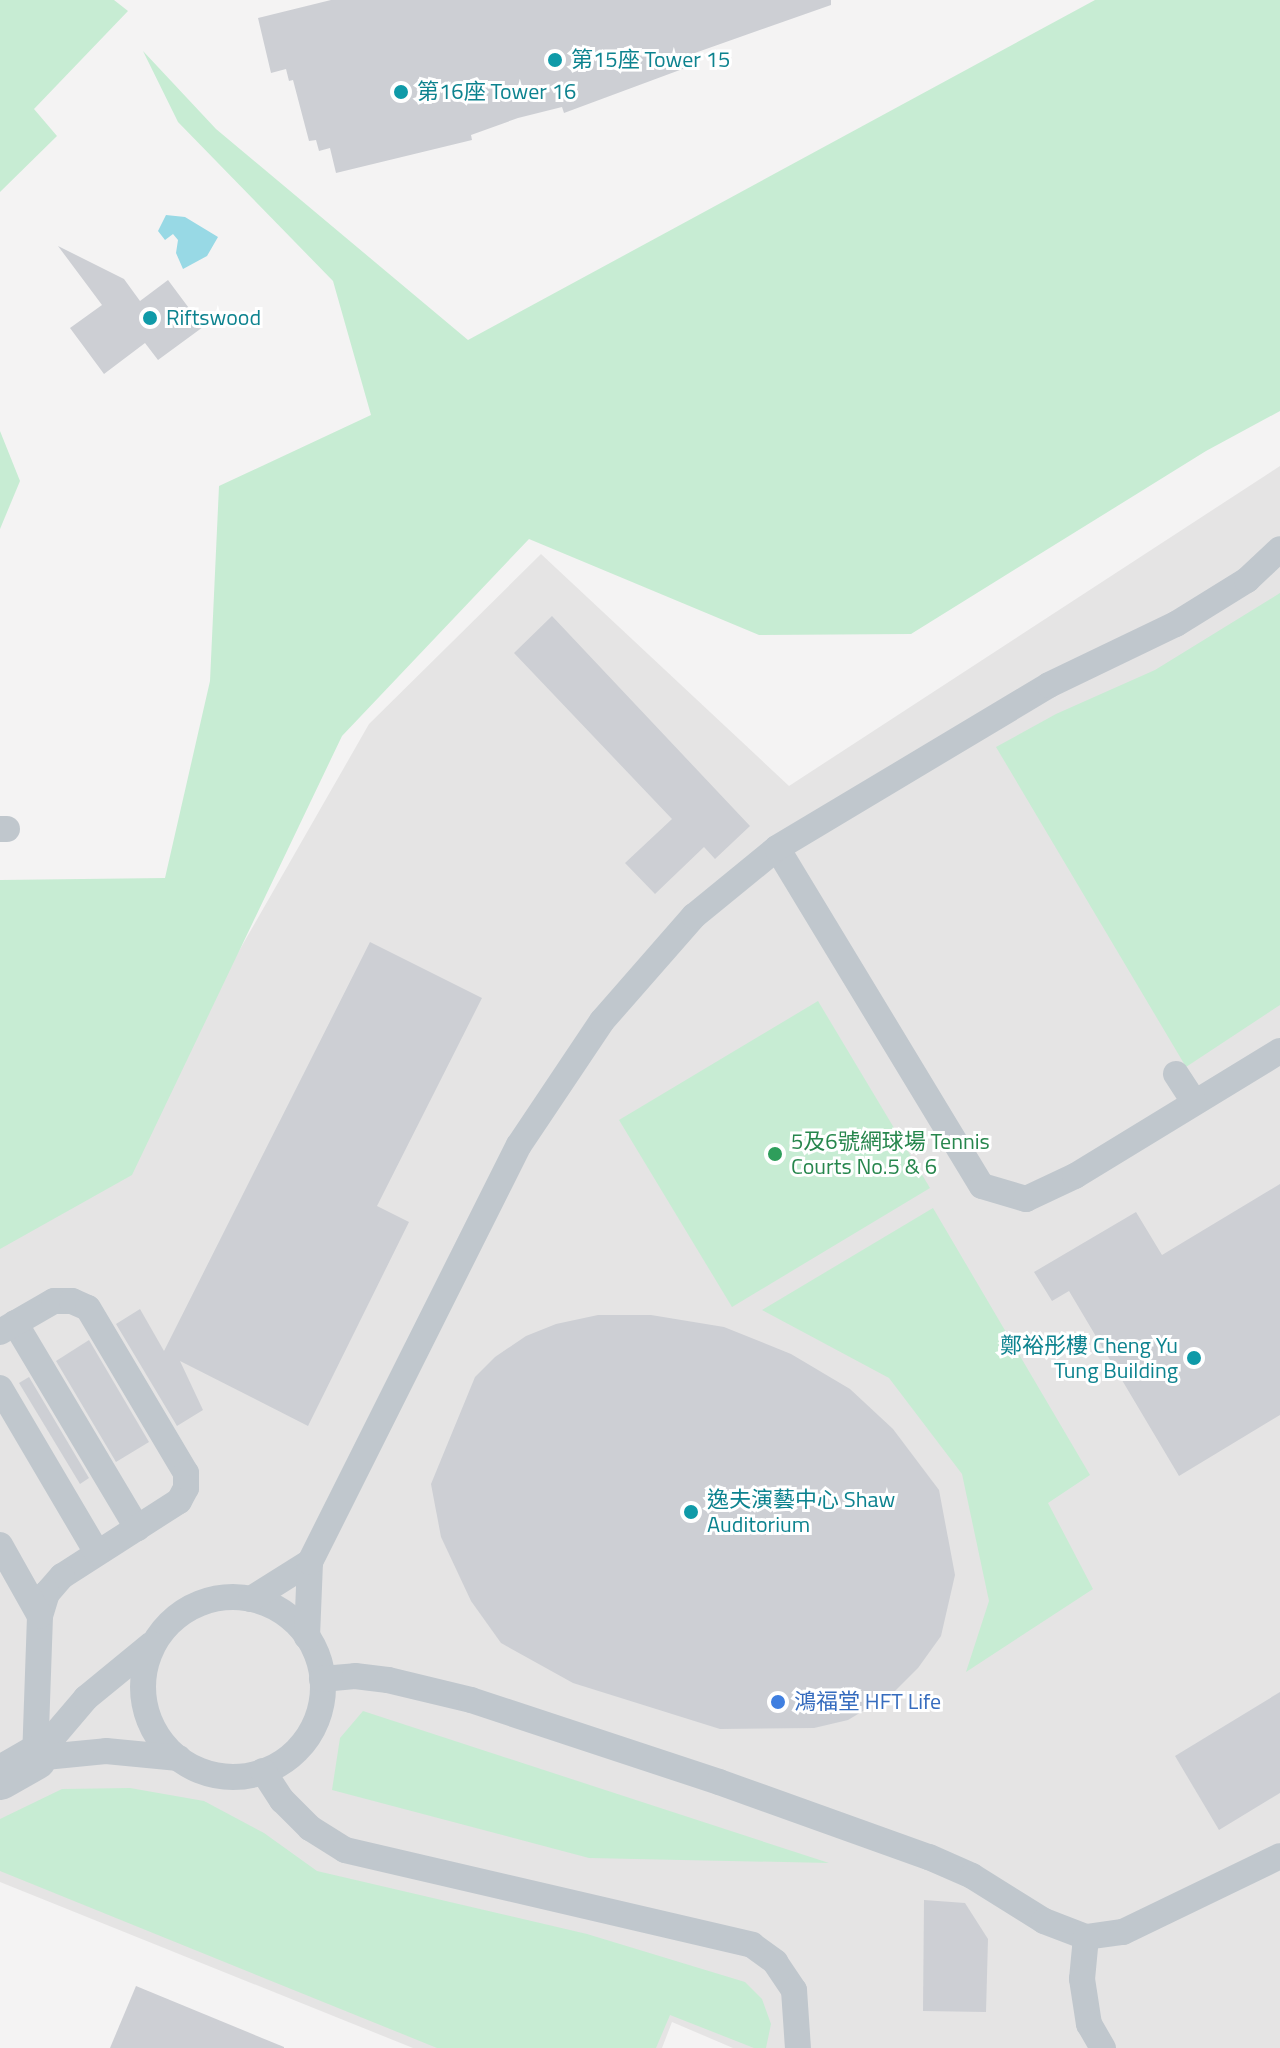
<!DOCTYPE html>
<meta charset="utf-8">
<style>
body{margin:0}
#map{position:relative;width:1280px;height:2048px;overflow:hidden;background:#f4f3f3;font-family:"Titillium Web","Noto Sans TC",sans-serif}
div>[style]{position:absolute}
[style*='--x']{left:calc(var(--x)*1px);top:calc(var(--y)*1px);width:calc(var(--w)*1px);rotate:calc(var(--a)*1deg)}
.education>*{inset:0;background:#e5e4e4}
.green>*{inset:0;background:#c7ecd3}
.water>*{inset:0;background:#98d9e5}
.building>*{inset:0;background:#cdcfd4}
.lane>*{height:26px;margin:-13px;padding:0 13px;transform-origin:13px;border-radius:13px;background:#c0c7cd}
.lane>.ring{margin:-13px;padding:0;box-sizing:content-box;background:none;border:26px solid #c0c7cd;border-radius:50%}
.street>*{height:44px;margin:-22px;padding:0 22px;transform-origin:22px;border-radius:22px;background:#c0c7cd}
.dots>*{width:22px;height:22px;translate:-50% -50%;box-sizing:border-box;border:4px solid #fff;border-radius:50%}
span{translate:-50% -50%;white-space:nowrap;text-align:center;line-height:1.15;-webkit-text-stroke:6px #fff;paint-order:stroke}
.culture-label{font-size:22px;color:#0d838f}
.left{translate:0 -50%;text-align:left}
.right{translate:-100% -50%;text-align:right}
.leisure-label{font-size:22px;color:#27864d}
.shop-label{font-size:22px;color:#366cbe}
</style>
<div id="map">
<div class="education">
<i style="clip-path:polygon(1280px 466px,1280px 2048px,733px 2048px,672px 2022px,662px 2048px,413px 2048px,0 1882px,0 1187px,148px 1110px,369px 724px,541px 554px,789px 786px)"></i>
</div>
<div class="green">
<i style="clip-path:polygon(0 0,114px 0,128px 11px,34px 109px,57px 136px,0 192px)"></i>
<i style="clip-path:polygon(1095px 0,1280px 0,1280px 411px,1206px 451px,911px 634px,759px 635px,529px 539px,342px 736px,132px 1175px,0 1249px,0 880px,165px 878px,210px 681px,219px 486px,371px 415px,333px 281px,178px 122px,143px 51px,216px 129px,468px 340px)"></i>
<i style="clip-path:polygon(0 431px,20px 481px,0 529px)"></i>
<i style="clip-path:polygon(1280px 593px,1280px 1005px,1186px 1067px,996px 747px,1056px 714px,1155px 670px)"></i>
<i style="clip-path:polygon(818px 1001px,930px 1188px,732px 1307px,619px 1120px)"></i>
<i style="clip-path:polygon(933px 1208px,1090px 1475px,1048px 1503px,1093px 1589px,966px 1672px,989px 1601px,962px 1474px,889px 1378px,762px 1310px)"></i>
<i style="clip-path:polygon(363px 1711px,829px 1863px,589px 1858px,332px 1790px,340px 1738px)"></i>
<i style="clip-path:polygon(130px 1788px,204px 1801px,264px 1833px,317px 1871px,587px 1934px,745px 1982px,762px 1999px,771px 2024px,766px 2048px,754px 2048px,670px 2015px,656px 2048px,437px 2048px,0 1871px,0 1819px,62px 1789px)"></i>
</div>
<div class="water">
<i style="clip-path:polygon(166px 215px,185px 217px,218px 237px,207px 256px,183px 269px,176px 253px,178px 240px,173px 234px,165px 240px,158px 231px)"></i>
</div>
<div class="building">
<i style="clip-path:polygon(331px 0,831px 0,831px 5px,692px 54px,696px 64px,564px 113px,562px 107px,518px 118px,471px 135px,472px 140px,336px 173px,330px 148px,319px 151px,316px 140px,309px 141px,293px 80px,289px 81px,286px 69px,271px 73px,258px 18px)"></i>
<i style="clip-path:polygon(58px 246px,124px 279px,140px 301px,168px 280px,203px 327px,158px 360px,145px 343px,104px 374px,70px 328px,102px 305px)"></i>
<i style="clip-path:polygon(552px 616px,750px 826px,715px 859px,704px 847px,655px 894px,625px 863px,672px 819px,514px 653px)"></i>
<i style="clip-path:polygon(370px 942px,482px 998px,377px 1206px,409px 1222px,308px 1426px,180px 1361px,203px 1410px,177px 1426px,116px 1324px,140px 1309px,164px 1351px)"></i>
<i style="clip-path:polygon(1280px 1184px,1280px 1415px,1179px 1476px,1069px 1291px,1052px 1301px,1034px 1272px,1136px 1212px,1162px 1255px)"></i>
<i style="clip-path:polygon(598px 1315px,651px 1315px,724px 1327px,791px 1354px,850px 1389px,893px 1429px,939px 1490px,955px 1575px,941px 1636px,918px 1668px,893px 1693px,848px 1720px,814px 1728px,720px 1729px,573px 1683px,501px 1643px,471px 1601px,441px 1537px,431px 1484px,475px 1377px,495px 1357px,526px 1336px,556px 1324px)"></i>
<i style="clip-path:polygon(89px 1340px,149px 1442px,116px 1462px,56px 1361px)"></i>
<i style="clip-path:polygon(29px 1377px,89px 1478px,80px 1484px,19px 1383px)"></i>
<i style="clip-path:polygon(1280px 1692px,1280px 1793px,1219px 1830px,1175px 1756px)"></i>
<i style="clip-path:polygon(924px 1900px,965px 1903px,988px 1939px,986px 2012px,923px 2011px)"></i>
<i style="clip-path:polygon(136px 1986px,284px 2047px,284px 2048px,110px 2048px)"></i>
</div>
<div class="lane">
<i style="--x:0;--y:829;--w:7;--a:0"></i>
<i style="--x:777;--y:848;--w:395;--a:58.8"></i>
<i style="--x:982;--y:1186;--w:46;--a:16.5"></i>
<i style="--x:1026;--y:1199;--w:54;--a:-25.1"></i>
<i style="--x:1075;--y:1176;--w:240;--a:-31.4"></i>
<i style="--x:1176;--y:1074;--w:33;--a:57"></i>
<i style="--x:15;--y:1323;--w:239;--a:59.2"></i>
<i style="--x:0;--y:1332;--w:62;--a:-29.9"></i>
<i style="--x:54;--y:1301;--w:18;--a:0"></i>
<i style="--x:72;--y:1301;--w:17;--a:24"></i>
<i style="--x:88;--y:1308;--w:192;--a:59.3"></i>
<i style="--x:186;--y:1473;--w:15;--a:90"></i>
<i style="--x:186;--y:1488;--w:15;--a:118"></i>
<i style="--x:179;--y:1501;--w:139;--a:147.3"></i>
<i style="--x:62;--y:1576;--w:23;--a:131"></i>
<i style="--x:47;--y:1593;--w:24;--a:107"></i>
<i style="--x:40;--y:1616;--w:142;--a:92"></i>
<i style="--x:0;--y:1388;--w:191;--a:59.5"></i>
<i style="--x:0;--y:1545;--w:81;--a:60.6"></i>
<i class="ring" style="left:143px;top:1597px;width:154px;height:154px"></i>
<i style="--x:251;--y:1599;--w:70;--a:-32.1"></i>
<i style="--x:307;--y:1637;--w:75;--a:-87.7"></i>
<i style="--x:310;--y:1562;--w:466;--a:-63.4"></i>
<i style="--x:519;--y:1145;--w:149;--a:-56.2"></i>
<i style="--x:602;--y:1021;--w:140;--a:-48.8"></i>
<i style="--x:694;--y:916;--w:107;--a:-39.3"></i>
<i style="--x:777;--y:848;--w:317;--a:-30.9"></i>
<i style="--x:1049;--y:685;--w:141;--a:-25.7"></i>
<i style="--x:1176;--y:624;--w:84;--a:-31.8"></i>
<i style="--x:1247;--y:580;--w:45;--a:-43.2"></i>
<i style="--x:322;--y:1679;--w:33;--a:-5"></i>
<i style="--x:355;--y:1676;--w:33;--a:7"></i>
<i style="--x:388;--y:1680;--w:85;--a:13.5"></i>
<i style="--x:471;--y:1700;--w:261;--a:18.3"></i>
<i style="--x:719;--y:1782;--w:223;--a:19.7"></i>
<i style="--x:929;--y:1857;--w:47;--a:23.8"></i>
<i style="--x:972;--y:1876;--w:85;--a:32"></i>
<i style="--x:1044;--y:1921;--w:45;--a:20.9"></i>
<i style="--x:1086;--y:1937;--w:37;--a:-8"></i>
<i style="--x:1123;--y:1932;--w:174;--a:-25.8"></i>
<i style="--x:35;--y:1758;--w:79;--a:-49.6"></i>
<i style="--x:86;--y:1698;--w:85;--a:-39.3"></i>
<i style="--x:35;--y:1758;--w:71;--a:-5.6"></i>
<i style="--x:106;--y:1751;--w:73;--a:5.5"></i>
<i style="--x:263;--y:1771;--w:35;--a:57"></i>
<i style="--x:282;--y:1800;--w:40;--a:45"></i>
<i style="--x:310;--y:1828;--w:41;--a:32.2"></i>
<i style="--x:345;--y:1850;--w:418;--a:13.1"></i>
<i style="--x:752;--y:1945;--w:29;--a:36"></i>
<i style="--x:775;--y:1962;--w:34;--a:56"></i>
<i style="--x:794;--y:1990;--w:58;--a:86.1"></i>
<i style="--x:1086;--y:1937;--w:42;--a:95.4"></i>
<i style="--x:1082;--y:1979;--w:46;--a:81.2"></i>
<i style="--x:1089;--y:2024;--w:28;--a:60"></i>
</div>
<div class="street">
<i style="--x:0;--y:1778;--w:40;--a:-29.7"></i>
</div>
<div class="dots">
<i style="left:555px;top:60px;background:#0f9aa8"></i>
<i style="left:401px;top:92px;background:#0f9aa8"></i>
<i style="left:150px;top:318px;background:#0f9aa8"></i>
<i style="left:775px;top:1154px;background:#2e9e5b"></i>
<i style="left:1194px;top:1358px;background:#0f9aa8"></i>
<i style="left:691px;top:1512px;background:#0f9aa8"></i>
<i style="left:778px;top:1702px;background:#3f7fe0"></i>
</div>
<div class="culture-label">
<span class="left" style="left:571px;top:60px">第15座 Tower 15</span>
<span class="left" style="left:417px;top:92px">第16座 Tower 16</span>
<span class="left" style="left:166px;top:318px">Riftswood</span>
<span class="right" style="left:1178px;top:1358px">鄭裕彤樓 Cheng Yu<br>Tung Building</span>
<span class="left" style="left:707px;top:1512px">逸夫演藝中心 Shaw<br>Auditorium</span>
</div>
<div class="leisure-label">
<span class="left" style="left:791px;top:1154px">5及6號網球場 Tennis<br>Courts No.5 &amp; 6</span>
</div>
<div class="shop-label">
<span class="left" style="left:794px;top:1702px">鴻福堂 HFT Life</span>
</div>
</div>
